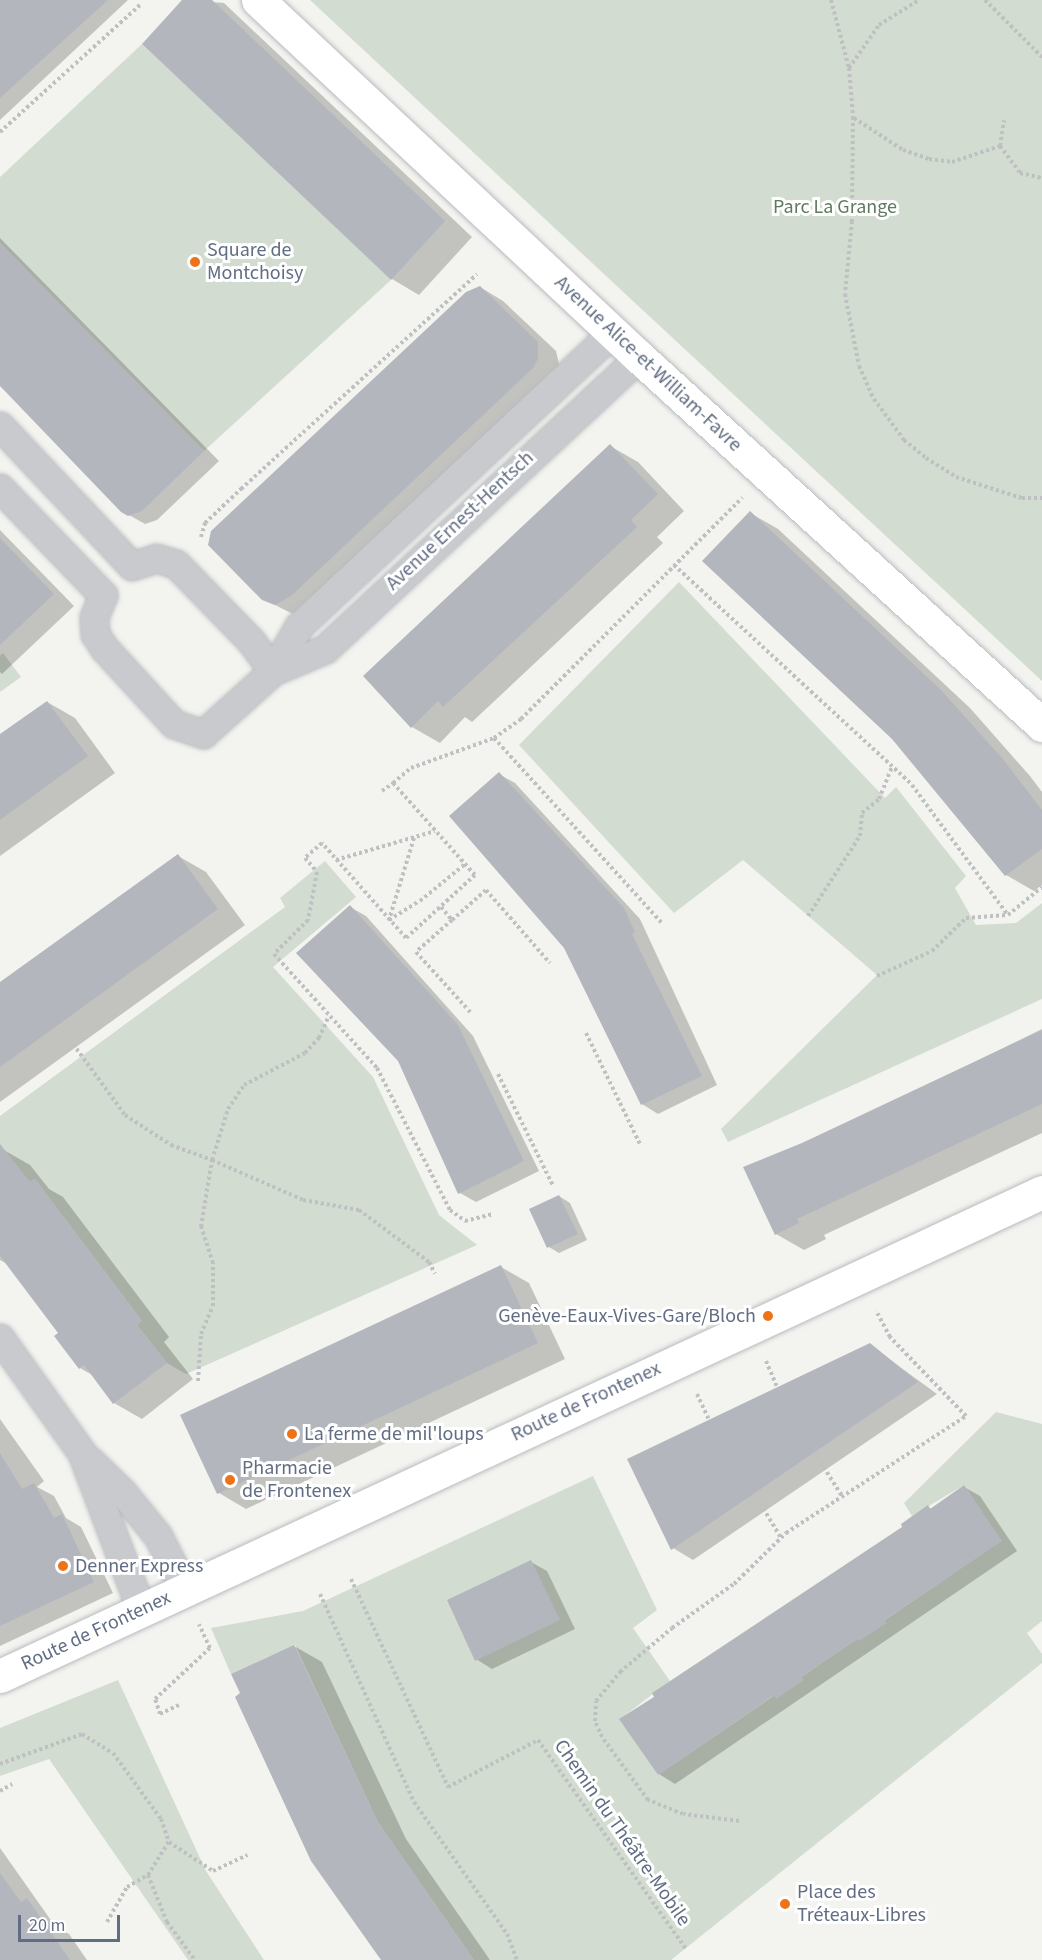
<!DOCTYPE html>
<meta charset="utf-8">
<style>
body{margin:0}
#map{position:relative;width:1042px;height:1960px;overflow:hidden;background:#f3f4ef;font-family:"Source Sans 3",sans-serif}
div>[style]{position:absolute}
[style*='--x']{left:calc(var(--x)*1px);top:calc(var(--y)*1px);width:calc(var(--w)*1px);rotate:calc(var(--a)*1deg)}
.green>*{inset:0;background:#d3dcd0}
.shadow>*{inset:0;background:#0003}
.building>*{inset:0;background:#b3b7bd}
.path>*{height:4px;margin-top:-2px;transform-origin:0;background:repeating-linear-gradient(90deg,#bfc0c2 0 3px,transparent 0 6px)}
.roads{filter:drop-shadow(0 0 2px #b8bbc0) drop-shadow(0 0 2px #b8bbc0)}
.street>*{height:27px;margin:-13.5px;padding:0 13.5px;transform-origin:13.5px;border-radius:13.5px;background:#c8cace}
.secondary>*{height:33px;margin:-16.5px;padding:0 16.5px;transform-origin:16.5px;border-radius:16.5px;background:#fff}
.dots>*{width:16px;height:16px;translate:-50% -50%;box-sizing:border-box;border:3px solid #fff;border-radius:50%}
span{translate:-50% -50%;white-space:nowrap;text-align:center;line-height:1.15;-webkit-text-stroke:6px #fff;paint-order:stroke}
.park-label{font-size:20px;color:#607a60}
.poi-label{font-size:20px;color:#616d83}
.left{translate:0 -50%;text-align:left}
.right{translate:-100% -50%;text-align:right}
.street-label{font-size:20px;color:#616d83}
.scale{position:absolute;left:18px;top:1915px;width:102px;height:27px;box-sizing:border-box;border:3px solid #616d83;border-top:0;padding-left:8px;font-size:18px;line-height:21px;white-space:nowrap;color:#616d83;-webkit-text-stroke:4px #fff;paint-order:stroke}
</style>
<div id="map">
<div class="green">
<i style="clip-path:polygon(310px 0,1042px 0,1042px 681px,634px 302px)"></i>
<i style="clip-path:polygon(142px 44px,391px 280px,204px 451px,0 243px,0 177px)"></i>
<i style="clip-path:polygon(679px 582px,885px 798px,896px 787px,966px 876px,955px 888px,976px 925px,1016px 923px,1042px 903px,1042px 999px,728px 1142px,721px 1129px,877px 975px,743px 860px,674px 913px,519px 745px)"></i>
<i style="clip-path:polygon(3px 653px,21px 677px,0 692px,0 656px)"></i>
<i style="clip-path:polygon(325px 861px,356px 897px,273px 967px,373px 1077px,439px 1215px,477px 1245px,186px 1374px,167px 1363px,137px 1325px,142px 1321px,35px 1179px,30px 1182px,0 1148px,0 1116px,285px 907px,280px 898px)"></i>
<i style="clip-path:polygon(996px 1412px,1042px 1424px,1042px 1621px,1027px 1633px,1042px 1654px,1042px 1663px,671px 1960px,474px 1960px,378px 1822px,295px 1645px,231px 1674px,211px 1628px,303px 1611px,593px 1476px,657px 1610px,633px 1628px,670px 1681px,620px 1719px,658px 1775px,1001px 1541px,964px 1485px,912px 1516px,904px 1503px)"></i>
<i style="clip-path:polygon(118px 1680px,206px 1871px,264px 1960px,188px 1960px,49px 1759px,0 1776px,0 1728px)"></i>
</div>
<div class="shadow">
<i style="clip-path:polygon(0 0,128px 0,0 120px)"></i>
<i style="clip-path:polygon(185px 0,224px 3px,472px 237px,419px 295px,392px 279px)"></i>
<i style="clip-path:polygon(0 238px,219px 461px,157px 520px,145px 524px,129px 515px,0 383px)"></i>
<i style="clip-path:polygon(480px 287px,503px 301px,556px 351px,561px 373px,299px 617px,263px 599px)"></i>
<i style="clip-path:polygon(610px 446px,638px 462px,684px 511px,657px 537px,663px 543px,472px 722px,465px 717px,440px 743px,412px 727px)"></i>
<i style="clip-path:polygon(750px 513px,778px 529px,970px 708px,1030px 776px,1042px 792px,1042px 885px,1034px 891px,1006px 875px,893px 738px)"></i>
<i style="clip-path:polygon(0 530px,74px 606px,2px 674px,0 672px)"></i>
<i style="clip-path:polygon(47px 702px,75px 718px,115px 773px,0 856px,0 736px)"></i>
<i style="clip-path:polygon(499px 774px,515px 783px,640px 919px,717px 1085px,658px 1114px,642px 1104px)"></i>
<i style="clip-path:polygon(178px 856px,206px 872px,245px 925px,0 1102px,0 984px)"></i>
<i style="clip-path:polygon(350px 907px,366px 916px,473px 1036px,539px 1171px,476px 1202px,460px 1193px)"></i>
<i style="clip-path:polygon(1042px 1029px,1042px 1133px,824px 1235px,826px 1239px,804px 1250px,776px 1234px,836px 1130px)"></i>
<i style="clip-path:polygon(2px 1149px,30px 1165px,49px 1189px,63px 1197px,169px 1337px,164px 1342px,193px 1379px,142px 1419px,114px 1403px,94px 1376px,80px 1368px,60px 1333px,9px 1265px,0 1260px)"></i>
<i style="clip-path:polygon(559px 1196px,570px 1203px,587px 1240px,559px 1253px,549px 1247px)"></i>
<i style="clip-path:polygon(501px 1267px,529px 1283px,565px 1359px,246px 1509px,219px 1493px,182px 1416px)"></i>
<i style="clip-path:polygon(870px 1345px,937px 1394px,693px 1560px,673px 1548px)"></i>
<i style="clip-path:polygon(0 1419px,44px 1481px,37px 1487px,54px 1496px,66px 1518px,81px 1527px,113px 1593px,0 1646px)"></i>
<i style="clip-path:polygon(964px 1487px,980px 1496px,1017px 1551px,675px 1784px,659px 1774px,622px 1720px,904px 1527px,928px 1507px,932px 1509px)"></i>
<i style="clip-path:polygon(531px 1562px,547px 1571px,575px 1629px,492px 1669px,476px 1659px)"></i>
<i style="clip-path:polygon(294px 1646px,322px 1662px,406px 1839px,490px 1960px,383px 1960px)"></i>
<i style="clip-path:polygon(0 1848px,55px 1926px,69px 1934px,87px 1960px,0 1960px)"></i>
</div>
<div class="building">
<i style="clip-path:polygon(0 0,108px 0,0 98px)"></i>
<i style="clip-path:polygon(182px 0,212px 0,445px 221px,391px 280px,142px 44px)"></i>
<i style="clip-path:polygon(0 243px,204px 451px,142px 511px,128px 516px,121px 512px,0 386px)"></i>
<i style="clip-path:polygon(480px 286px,538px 342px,538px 359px,533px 368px,291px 596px,275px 605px,262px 600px,208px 545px,211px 531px,466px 292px)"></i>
<i style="clip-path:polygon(610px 444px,658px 494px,631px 520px,637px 527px,443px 707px,438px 701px,411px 728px,363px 676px)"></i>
<i style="clip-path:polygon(750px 511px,941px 690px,1002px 758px,1042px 810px,1042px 849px,1005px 876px,892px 739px,702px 561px)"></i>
<i style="clip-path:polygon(0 538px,54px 594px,0 645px)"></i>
<i style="clip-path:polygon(47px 701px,88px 756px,0 820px,0 734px)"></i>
<i style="clip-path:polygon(499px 772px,624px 908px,635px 932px,632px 934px,702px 1076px,641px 1105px,564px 948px,449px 816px)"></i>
<i style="clip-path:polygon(178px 854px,218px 909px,0 1067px,0 982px)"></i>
<i style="clip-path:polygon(350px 905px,458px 1025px,524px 1161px,458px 1194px,398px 1061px,296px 953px)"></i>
<i style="clip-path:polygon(1042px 1030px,1042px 1104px,797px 1219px,799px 1223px,775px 1235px,743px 1167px,802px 1143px)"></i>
<i style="clip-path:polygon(0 1144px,30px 1182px,35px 1179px,89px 1250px,142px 1321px,137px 1325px,167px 1363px,113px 1404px,84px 1365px,79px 1369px,54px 1336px,58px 1333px,0 1256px)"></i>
<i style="clip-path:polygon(559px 1195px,578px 1234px,547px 1248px,529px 1209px)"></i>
<i style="clip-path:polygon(501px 1265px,538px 1343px,217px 1494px,180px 1415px)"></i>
<i style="clip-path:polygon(870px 1343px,918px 1382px,671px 1550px,627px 1459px)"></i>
<i style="clip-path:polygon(0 1453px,22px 1489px,34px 1483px,54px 1518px,62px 1514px,94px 1582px,0 1626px)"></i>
<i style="clip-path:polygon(964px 1485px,1002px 1541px,884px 1620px,887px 1623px,859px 1641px,857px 1639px,801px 1677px,804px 1680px,776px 1699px,774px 1695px,658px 1775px,619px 1719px,654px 1697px,652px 1693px,902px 1527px,901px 1524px,928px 1505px,930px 1509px)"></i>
<i style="clip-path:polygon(531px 1560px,560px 1620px,475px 1661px,447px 1600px)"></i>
<i style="clip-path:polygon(294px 1645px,378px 1822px,474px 1960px,381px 1960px,311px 1861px,235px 1697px,240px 1693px,231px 1674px)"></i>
<i style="clip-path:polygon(0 1873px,21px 1902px,27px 1898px,70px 1960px,0 1960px)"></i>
</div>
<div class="path">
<i style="--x:831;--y:0;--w:70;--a:75.2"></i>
<i style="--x:849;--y:68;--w:49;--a:85.3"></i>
<i style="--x:853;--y:117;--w:104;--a:90.6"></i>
<i style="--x:852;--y:221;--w:73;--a:95.5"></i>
<i style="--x:845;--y:294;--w:73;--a:79"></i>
<i style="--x:859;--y:366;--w:36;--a:66"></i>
<i style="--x:874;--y:399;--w:51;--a:53.8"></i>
<i style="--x:904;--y:440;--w:28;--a:39"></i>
<i style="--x:926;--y:458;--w:36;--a:32"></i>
<i style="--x:956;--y:477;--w:69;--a:17.7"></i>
<i style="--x:1022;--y:498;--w:20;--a:0"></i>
<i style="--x:985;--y:0;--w:81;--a:45"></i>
<i style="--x:849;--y:68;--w:52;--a:-55.1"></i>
<i style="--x:879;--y:25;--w:47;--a:-32"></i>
<i style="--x:854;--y:118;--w:59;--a:33.1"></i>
<i style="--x:903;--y:150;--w:28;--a:19"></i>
<i style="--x:929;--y:159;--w:23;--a:7"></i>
<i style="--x:952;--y:162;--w:51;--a:-18.4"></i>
<i style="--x:1000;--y:146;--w:26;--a:-81"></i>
<i style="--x:0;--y:132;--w:189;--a:-42.2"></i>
<i style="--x:1000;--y:146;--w:34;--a:53"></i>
<i style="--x:1020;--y:173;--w:23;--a:13"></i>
<i style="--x:201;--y:537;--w:15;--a:-74"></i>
<i style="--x:205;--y:523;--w:50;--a:-43.4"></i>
<i style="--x:241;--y:489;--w:319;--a:-42.3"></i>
<i style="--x:674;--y:565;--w:324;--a:42.7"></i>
<i style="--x:912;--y:785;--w:162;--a:53.6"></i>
<i style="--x:1008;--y:915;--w:44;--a:-39.5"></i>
<i style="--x:494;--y:738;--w:33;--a:-35"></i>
<i style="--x:521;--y:719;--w:313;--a:-45"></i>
<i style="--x:393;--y:783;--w:23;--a:-40"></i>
<i style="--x:411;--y:768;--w:88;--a:-19.9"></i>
<i style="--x:494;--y:738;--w:250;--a:47.8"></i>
<i style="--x:382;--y:791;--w:14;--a:-36"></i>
<i style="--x:393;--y:783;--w:123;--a:48.3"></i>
<i style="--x:475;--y:875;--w:93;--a:137.6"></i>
<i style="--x:406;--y:938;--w:127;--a:-131.5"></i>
<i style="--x:322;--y:843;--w:23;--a:139"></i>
<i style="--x:305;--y:858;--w:18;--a:49"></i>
<i style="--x:317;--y:872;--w:49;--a:100.6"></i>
<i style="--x:308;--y:920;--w:48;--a:135"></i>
<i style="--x:274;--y:954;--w:154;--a:47.9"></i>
<i style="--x:377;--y:1068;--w:160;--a:62.8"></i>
<i style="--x:450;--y:1210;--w:19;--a:36"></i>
<i style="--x:465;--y:1221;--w:29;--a:-14"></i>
<i style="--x:414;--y:838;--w:86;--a:107"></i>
<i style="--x:389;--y:920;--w:36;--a:-32"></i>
<i style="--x:420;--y:901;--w:58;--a:-39.4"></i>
<i style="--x:336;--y:860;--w:103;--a:-16.3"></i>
<i style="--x:441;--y:907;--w:17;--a:50"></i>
<i style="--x:452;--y:920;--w:45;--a:-41.4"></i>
<i style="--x:486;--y:890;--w:97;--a:48.8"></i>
<i style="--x:808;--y:916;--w:95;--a:-57"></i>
<i style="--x:860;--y:836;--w:23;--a:-85"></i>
<i style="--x:862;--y:813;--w:22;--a:-39"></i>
<i style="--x:879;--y:799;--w:35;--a:-68"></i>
<i style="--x:452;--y:920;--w:48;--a:138.4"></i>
<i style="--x:416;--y:952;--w:81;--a:48"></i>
<i style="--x:877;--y:976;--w:60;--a:-24.4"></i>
<i style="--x:932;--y:951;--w:47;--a:-44.1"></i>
<i style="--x:966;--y:918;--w:41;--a:-4.2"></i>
<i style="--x:586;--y:1033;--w:123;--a:64.1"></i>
<i style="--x:73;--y:1044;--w:88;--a:53.8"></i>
<i style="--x:125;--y:1115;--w:55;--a:33.1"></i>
<i style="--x:171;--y:1145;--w:44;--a:20.1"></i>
<i style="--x:212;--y:1160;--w:53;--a:-72.6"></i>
<i style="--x:228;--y:1109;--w:29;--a:-56"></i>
<i style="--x:244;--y:1085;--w:69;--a:-27.7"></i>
<i style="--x:305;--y:1053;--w:21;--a:-47"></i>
<i style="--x:319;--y:1038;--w:24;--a:-66"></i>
<i style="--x:498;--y:1074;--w:125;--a:63.8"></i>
<i style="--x:766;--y:1361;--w:28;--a:67"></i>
<i style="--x:198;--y:1381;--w:47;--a:-86.3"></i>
<i style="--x:201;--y:1334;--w:30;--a:-67"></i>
<i style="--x:213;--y:1306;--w:43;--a:-90"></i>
<i style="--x:213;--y:1263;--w:38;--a:-108"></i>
<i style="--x:201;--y:1227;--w:68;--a:-80.7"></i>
<i style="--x:212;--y:1160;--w:99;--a:23.7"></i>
<i style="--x:303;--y:1200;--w:57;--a:10.1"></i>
<i style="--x:359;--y:1210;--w:87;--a:36.6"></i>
<i style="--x:429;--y:1262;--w:13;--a:63"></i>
<i style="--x:697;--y:1394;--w:29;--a:65"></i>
<i style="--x:814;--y:1452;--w:52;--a:57.5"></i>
<i style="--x:754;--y:1493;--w:52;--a:59"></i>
<i style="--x:351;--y:1579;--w:230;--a:65"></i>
<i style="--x:448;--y:1787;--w:102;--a:-27.6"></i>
<i style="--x:538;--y:1740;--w:256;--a:54.7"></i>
<i style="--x:320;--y:1594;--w:228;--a:65.7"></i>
<i style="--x:414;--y:1802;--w:161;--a:54.8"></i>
<i style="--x:507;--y:1934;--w:28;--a:69"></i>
<i style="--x:179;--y:1705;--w:21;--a:155"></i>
<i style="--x:160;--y:1714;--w:16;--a:-108"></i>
<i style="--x:155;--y:1699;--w:75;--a:-42.8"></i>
<i style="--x:210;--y:1648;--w:26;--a:-115"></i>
<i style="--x:0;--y:1764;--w:87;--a:-20.1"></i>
<i style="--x:82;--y:1734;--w:36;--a:32"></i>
<i style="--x:113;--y:1753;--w:82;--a:54"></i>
<i style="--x:161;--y:1819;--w:24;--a:71"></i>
<i style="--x:0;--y:1791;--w:14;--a:-30"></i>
<i style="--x:739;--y:1821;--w:56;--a:-172.9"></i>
<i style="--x:683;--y:1814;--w:38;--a:-158"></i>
<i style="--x:648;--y:1800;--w:78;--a:-126.1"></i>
<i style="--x:602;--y:1737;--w:17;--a:-114"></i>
<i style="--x:595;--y:1721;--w:20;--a:-87"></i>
<i style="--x:596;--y:1701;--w:38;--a:-50"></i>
<i style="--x:620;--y:1672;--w:68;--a:-40.2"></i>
<i style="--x:672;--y:1628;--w:76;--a:-35.4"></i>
<i style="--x:734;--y:1584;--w:73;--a:-44.4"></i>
<i style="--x:786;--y:1533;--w:215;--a:-33"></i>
<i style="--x:966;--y:1416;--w:110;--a:-133.9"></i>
<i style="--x:890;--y:1337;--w:30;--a:-118"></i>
<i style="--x:148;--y:1875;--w:39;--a:-58"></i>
<i style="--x:169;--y:1842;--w:53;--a:33.4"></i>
<i style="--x:213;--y:1871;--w:38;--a:-25"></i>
<i style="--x:107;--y:1922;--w:40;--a:-60.3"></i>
<i style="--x:127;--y:1887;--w:24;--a:-30"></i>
<i style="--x:148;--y:1875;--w:51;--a:68"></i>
<i style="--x:167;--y:1922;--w:47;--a:53.6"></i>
</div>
<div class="roads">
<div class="street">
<i style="--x:0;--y:426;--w:192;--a:46.7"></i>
<i style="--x:132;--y:566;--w:25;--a:-18"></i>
<i style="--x:156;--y:558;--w:21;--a:17"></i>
<i style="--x:176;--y:564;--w:107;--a:45.8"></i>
<i style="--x:251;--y:641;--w:37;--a:54"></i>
<i style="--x:273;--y:671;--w:52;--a:-60"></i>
<i style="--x:299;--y:626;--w:430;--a:-43.1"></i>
<i style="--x:0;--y:488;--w:149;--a:46.1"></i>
<i style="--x:103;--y:595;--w:24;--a:112"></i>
<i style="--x:94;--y:617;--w:17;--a:87"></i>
<i style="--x:95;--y:634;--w:17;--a:57"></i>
<i style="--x:104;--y:648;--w:103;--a:47.4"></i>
<i style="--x:174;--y:724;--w:31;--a:19"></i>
<i style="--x:203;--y:734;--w:94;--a:-42"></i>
<i style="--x:273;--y:671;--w:56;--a:-22.9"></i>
<i style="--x:325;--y:649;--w:429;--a:-42.9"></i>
<i style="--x:0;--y:1338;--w:141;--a:54.5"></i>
<i style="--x:82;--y:1453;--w:167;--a:69.3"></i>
<i style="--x:89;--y:1460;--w:47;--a:44.1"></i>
<i style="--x:123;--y:1493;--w:55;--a:50.9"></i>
<i style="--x:158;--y:1536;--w:60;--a:63.4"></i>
</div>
<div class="secondary">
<i style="--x:258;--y:0;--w:522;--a:43.14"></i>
<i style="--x:639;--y:357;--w:546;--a:42.4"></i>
<i style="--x:0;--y:1676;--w:1149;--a:-24.91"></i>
</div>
</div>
<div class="dots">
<i style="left:195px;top:262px;background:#ee7316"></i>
<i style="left:768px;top:1316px;background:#ee7316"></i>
<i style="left:292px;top:1434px;background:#ee7316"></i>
<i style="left:230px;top:1480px;background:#ee7316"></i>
<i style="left:63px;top:1566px;background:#ee7316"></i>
<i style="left:785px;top:1904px;background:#ee7316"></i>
</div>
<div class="park-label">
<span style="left:835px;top:207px">Parc La Grange</span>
</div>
<div class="poi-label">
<span class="left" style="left:207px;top:262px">Square de<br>Montchoisy</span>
<span class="right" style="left:756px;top:1316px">Genève-Eaux-Vives-Gare/Bloch</span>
<span class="left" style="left:304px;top:1434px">La ferme de mil'loups</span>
<span class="left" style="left:242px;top:1480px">Pharmacie<br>de Frontenex</span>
<span class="left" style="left:75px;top:1566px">Denner Express</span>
<span class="left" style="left:797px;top:1904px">Place des<br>Tréteaux-Libres</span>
</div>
<div class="street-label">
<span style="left:648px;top:364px;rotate:43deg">Avenue Alice-et-William-Favre</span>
<span style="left:460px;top:521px;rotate:-43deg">Avenue Ernest-Hentsch</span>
<span style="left:586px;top:1402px;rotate:-25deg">Route de Frontenex</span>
<span style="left:96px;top:1631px;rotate:-25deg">Route de Frontenex</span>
<span style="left:622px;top:1833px;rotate:55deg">Chemin du Théâtre-Mobile</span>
</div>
<div class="scale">20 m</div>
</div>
